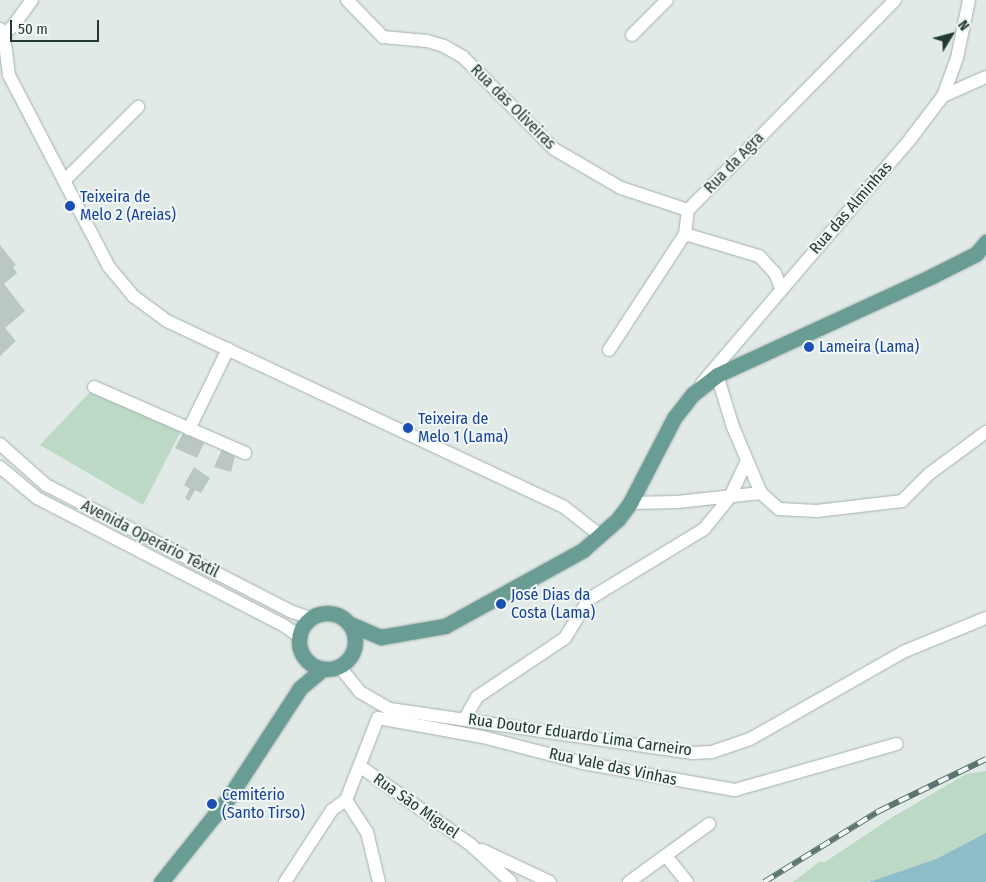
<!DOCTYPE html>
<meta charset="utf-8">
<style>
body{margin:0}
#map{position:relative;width:986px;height:882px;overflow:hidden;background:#e1eae7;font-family:"Fira Sans Condensed",sans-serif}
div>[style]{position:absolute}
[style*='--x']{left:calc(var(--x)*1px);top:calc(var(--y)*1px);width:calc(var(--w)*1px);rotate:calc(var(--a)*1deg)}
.green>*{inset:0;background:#bcd9c6}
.water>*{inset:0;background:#8ebdca}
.building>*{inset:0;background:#bac7c3}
.roads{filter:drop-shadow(0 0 1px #a4b1ae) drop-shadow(0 0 1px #a4b1ae)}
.minor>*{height:12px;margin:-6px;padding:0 6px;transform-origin:6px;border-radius:6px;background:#fff}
.major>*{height:15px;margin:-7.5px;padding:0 7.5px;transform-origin:7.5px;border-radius:7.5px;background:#699c92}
.major>.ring{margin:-7.5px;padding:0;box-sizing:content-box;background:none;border:15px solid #699c92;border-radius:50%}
.rail>*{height:5.5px;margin-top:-2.75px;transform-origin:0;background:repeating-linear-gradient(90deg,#f1f7f4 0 11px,#5d7570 0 22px);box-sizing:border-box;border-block:1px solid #5d7570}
.dots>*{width:14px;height:14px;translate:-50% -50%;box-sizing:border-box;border:2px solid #f1f7f4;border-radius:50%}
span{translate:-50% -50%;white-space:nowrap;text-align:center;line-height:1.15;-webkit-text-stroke:4px #f1f7f4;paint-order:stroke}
.street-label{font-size:16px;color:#233935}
.transit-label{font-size:16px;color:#164399}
.left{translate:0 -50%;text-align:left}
.north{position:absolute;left:926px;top:10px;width:50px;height:50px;-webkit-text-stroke:4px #f1f7f4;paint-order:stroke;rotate:53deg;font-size:14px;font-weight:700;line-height:20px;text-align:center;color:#233935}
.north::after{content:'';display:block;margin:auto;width:18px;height:22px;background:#233935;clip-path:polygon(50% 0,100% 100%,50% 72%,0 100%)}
.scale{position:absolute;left:10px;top:20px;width:89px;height:22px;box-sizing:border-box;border:2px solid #233935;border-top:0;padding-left:6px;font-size:15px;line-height:18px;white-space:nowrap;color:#233935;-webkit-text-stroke:4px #f1f7f4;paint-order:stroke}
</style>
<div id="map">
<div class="green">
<i style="clip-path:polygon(90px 392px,181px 431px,143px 505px,40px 445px)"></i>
<i style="clip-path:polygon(986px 771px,986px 833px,936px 859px,869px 882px,793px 882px,819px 862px,825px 862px,891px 818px,966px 774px)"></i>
</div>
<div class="water">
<i style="clip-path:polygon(986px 833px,986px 882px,869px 882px,936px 859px)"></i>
</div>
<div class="building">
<i style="clip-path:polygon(0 245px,16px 265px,13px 267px,17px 273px,4px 284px,25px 311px,5px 328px,16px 341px,0 356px)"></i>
<i style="clip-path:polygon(183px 433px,204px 443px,197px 458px,175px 448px)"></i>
<i style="clip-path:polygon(222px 449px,235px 457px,231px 472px,214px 467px)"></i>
<i style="clip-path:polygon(194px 467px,210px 478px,201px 493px,195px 490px,189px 501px,185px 498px,190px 489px,184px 485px)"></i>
</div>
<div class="roads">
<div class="minor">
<i style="--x:347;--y:0;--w:52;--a:45.8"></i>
<i style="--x:383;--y:37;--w:44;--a:5.2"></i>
<i style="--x:427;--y:41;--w:18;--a:16"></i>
<i style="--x:444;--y:46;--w:22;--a:30"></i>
<i style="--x:463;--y:57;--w:129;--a:45.3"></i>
<i style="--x:554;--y:149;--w:78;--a:30.2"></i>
<i style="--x:621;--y:188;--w:71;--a:18.2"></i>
<i style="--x:0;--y:29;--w:7;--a:56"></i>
<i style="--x:4;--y:35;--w:40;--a:82.9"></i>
<i style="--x:9;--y:75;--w:216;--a:62.5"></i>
<i style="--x:109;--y:267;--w:38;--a:50"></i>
<i style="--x:133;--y:296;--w:42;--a:36.3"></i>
<i style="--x:167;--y:321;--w:438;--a:25.1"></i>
<i style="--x:564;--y:507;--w:47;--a:38.1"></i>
<i style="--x:632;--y:35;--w:49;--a:-45"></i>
<i style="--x:0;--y:37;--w:17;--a:-40"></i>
<i style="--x:13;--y:26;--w:32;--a:-54"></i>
<i style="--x:943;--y:96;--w:47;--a:-23.8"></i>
<i style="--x:64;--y:181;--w:105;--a:-45"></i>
<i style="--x:685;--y:234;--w:77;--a:16.6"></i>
<i style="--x:759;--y:256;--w:23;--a:47"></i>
<i style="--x:775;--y:273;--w:16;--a:68"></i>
<i style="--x:609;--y:350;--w:139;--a:-56.8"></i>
<i style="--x:685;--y:234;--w:24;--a:-83"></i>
<i style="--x:688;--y:210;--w:295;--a:-45.4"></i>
<i style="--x:717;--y:375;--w:54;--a:72.9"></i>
<i style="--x:733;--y:427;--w:72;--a:67"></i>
<i style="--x:702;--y:383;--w:322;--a:-49.5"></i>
<i style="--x:911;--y:138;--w:53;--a:-52.7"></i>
<i style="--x:943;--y:96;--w:40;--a:-69.8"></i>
<i style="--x:957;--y:58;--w:59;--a:-78.3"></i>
<i style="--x:94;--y:387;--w:165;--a:23.6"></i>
<i style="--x:189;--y:429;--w:89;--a:-64"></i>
<i style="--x:0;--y:444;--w:62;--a:41.7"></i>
<i style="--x:46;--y:485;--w:275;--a:27.3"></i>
<i style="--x:290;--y:611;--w:21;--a:19"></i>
<i style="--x:0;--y:467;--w:48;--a:40"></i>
<i style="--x:37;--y:498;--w:277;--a:27.3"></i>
<i style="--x:283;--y:625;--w:19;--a:35"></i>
<i style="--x:630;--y:503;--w:47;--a:-1.2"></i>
<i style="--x:677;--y:502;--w:84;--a:-6.1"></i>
<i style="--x:761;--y:493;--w:24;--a:42"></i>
<i style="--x:779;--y:509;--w:38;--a:3"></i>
<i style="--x:817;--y:511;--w:86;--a:-6.7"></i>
<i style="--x:902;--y:501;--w:38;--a:-45"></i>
<i style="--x:929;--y:474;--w:71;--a:-36.4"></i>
<i style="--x:339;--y:666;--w:33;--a:51"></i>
<i style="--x:360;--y:692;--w:34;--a:30"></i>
<i style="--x:390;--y:709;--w:306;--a:8.3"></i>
<i style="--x:693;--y:753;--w:19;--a:-3"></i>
<i style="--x:712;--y:752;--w:40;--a:-18.9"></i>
<i style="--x:750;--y:739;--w:176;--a:-29.6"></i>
<i style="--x:903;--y:652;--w:90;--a:-22.3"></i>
<i style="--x:465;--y:718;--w:24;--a:-60"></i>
<i style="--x:477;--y:697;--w:106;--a:-33.8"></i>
<i style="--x:565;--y:638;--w:46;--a:-58.4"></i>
<i style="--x:589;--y:599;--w:135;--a:-31.3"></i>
<i style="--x:704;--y:529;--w:41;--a:-50.9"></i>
<i style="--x:730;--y:497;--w:38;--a:-65"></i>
<i style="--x:361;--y:767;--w:135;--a:35.3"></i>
<i style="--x:471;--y:845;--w:54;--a:42.8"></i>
<i style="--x:346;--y:800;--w:38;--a:57"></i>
<i style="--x:367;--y:832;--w:51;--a:76.5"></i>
<i style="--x:482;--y:850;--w:75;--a:25.2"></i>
<i style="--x:666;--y:856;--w:33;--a:51"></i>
<i style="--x:285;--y:882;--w:86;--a:-56.9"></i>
<i style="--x:332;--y:810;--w:17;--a:-36"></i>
<i style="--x:346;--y:800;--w:88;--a:-68.7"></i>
<i style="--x:378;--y:718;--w:107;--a:10.3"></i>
<i style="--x:483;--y:737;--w:103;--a:14.6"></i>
<i style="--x:583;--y:763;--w:154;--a:10.1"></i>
<i style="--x:735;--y:790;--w:168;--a:-15.9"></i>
<i style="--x:629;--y:882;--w:99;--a:-35.9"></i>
</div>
<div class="major">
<i class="ring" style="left:299px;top:613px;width:41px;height:41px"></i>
<i style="--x:350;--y:624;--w:34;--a:23"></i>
<i style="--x:381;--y:637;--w:65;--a:-9.8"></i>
<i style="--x:445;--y:626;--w:158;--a:-28.8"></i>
<i style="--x:583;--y:550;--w:47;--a:-41.5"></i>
<i style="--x:618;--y:519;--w:20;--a:-53"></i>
<i style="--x:630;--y:503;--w:96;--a:-62.6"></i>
<i style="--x:674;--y:418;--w:31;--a:-52"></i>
<i style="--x:693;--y:394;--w:31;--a:-38"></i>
<i style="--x:717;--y:375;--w:237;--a:-24.7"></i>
<i style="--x:932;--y:276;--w:49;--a:-26.6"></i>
<i style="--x:976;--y:254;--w:16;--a:-50"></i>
<i style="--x:161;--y:882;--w:109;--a:-51.3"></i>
<i style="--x:229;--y:797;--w:130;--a:-56.9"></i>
<i style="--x:300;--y:688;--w:30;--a:-40"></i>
</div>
</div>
<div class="rail">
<i style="--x:764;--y:882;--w:135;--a:-31.7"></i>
<i style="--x:879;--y:811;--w:119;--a:-25.9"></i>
</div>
<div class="dots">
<i style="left:70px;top:206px;background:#1a4fb4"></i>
<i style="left:809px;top:347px;background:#1a4fb4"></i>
<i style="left:408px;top:428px;background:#1a4fb4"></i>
<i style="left:501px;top:604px;background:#1a4fb4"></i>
<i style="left:212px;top:804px;background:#1a4fb4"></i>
</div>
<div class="street-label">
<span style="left:513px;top:107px;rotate:45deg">Rua das Oliveiras</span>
<span style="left:734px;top:163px;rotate:-46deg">Rua da Agra</span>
<span style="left:851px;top:208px;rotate:-49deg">Rua das Alminhas</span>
<span style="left:150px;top:539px;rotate:27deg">Avenida Operário Têxtil</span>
<span style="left:580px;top:735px;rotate:8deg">Rua Doutor Eduardo Lima Carneiro</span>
<span style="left:613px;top:767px;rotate:12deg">Rua Vale das Vinhas</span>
<span style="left:416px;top:806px;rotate:35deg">Rua São Miguel</span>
</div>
<div class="transit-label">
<span class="left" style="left:80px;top:206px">Teixeira de<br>Melo 2 (Areias)</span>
<span class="left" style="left:819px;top:347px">Lameira (Lama)</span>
<span class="left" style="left:418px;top:428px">Teixeira de<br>Melo 1 (Lama)</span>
<span class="left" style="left:511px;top:604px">José Dias da<br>Costa (Lama)</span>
<span class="left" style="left:222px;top:804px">Cemitério<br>(Santo Tirso)</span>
</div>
<div class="north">N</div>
<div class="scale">50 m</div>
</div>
